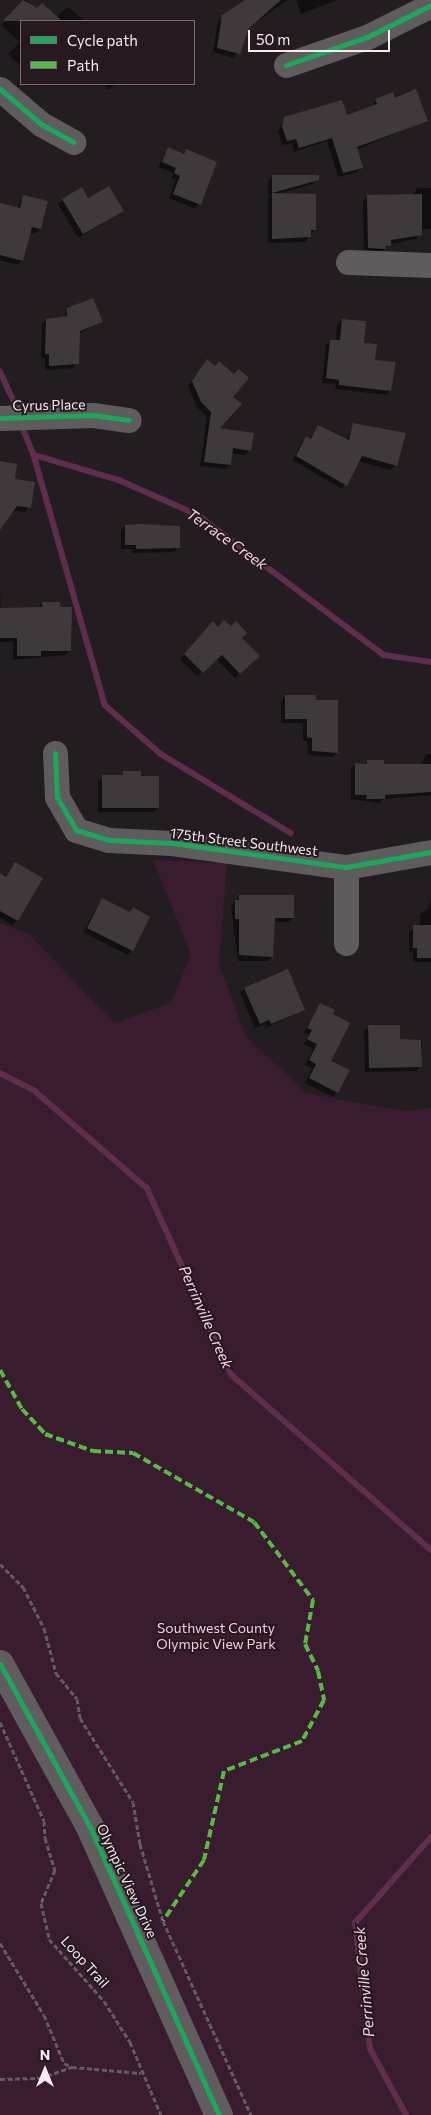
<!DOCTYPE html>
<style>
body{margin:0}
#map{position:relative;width:431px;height:2115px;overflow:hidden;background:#231c20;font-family:Commissioner,sans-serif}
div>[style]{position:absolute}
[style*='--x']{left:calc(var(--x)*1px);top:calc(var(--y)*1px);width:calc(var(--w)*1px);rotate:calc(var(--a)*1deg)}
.green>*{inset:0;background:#391c2d}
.shadow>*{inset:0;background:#0007}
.stream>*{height:5.5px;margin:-2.75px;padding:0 2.75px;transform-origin:2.75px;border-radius:2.75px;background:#5f2e4c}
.building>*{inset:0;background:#40393c}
.path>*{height:3px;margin-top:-1.5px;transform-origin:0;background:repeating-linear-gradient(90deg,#615d60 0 5px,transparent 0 7.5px)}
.minor>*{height:25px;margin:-12.5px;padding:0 12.5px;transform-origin:12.5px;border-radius:12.5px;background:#5e5c5d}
.major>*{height:28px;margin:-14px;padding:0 14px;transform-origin:14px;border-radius:14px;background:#615d5f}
.quiet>*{height:4px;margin-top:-2px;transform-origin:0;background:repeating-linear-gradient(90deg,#58b947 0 8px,transparent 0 12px)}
.cycleway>*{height:5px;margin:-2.5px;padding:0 2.5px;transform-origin:2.5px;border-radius:2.5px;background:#20a55d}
span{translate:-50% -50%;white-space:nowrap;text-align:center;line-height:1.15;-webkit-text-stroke:4px #261920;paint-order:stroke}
.street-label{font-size:14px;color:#f5ebf1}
.park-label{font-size:14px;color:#fdc8e4}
.water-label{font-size:15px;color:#f6d2e5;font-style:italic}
.legend{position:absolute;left:20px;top:20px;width:175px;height:65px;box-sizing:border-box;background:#261920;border:1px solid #796d74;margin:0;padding:6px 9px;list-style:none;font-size:15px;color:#f5ebf1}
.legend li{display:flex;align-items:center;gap:10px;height:25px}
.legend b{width:25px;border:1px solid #796d74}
.north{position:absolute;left:20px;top:2045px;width:50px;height:50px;-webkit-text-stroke:4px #261920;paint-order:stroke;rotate:0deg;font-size:14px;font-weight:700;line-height:20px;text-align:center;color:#f5ebf1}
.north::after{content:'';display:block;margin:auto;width:18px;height:22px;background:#f5ebf1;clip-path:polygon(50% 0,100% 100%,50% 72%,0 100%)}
.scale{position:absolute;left:248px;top:30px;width:142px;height:22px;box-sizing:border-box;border:2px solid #f5ebf1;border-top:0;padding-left:6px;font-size:15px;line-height:18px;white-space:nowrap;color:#f5ebf1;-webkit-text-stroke:4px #261920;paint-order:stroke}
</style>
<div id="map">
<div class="green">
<i style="clip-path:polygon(153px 860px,227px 863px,219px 964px,246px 1036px,305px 1093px,405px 1111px,431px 1108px,431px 2115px,0 2115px,0 923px,29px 934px,114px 1023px,171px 1003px,191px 954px)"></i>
</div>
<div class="shadow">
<i style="clip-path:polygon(25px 0,36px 10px,56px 17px,68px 7px,85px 21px,21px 21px,21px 66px,8px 54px,20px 42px,1px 25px)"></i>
<i style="clip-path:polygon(246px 0,287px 0,248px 28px,234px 58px,213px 52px,218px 21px)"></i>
<i style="clip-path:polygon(296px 0,337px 0,301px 14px)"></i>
<i style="clip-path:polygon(102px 84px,115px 84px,109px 90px)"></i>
<i style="clip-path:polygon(394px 99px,427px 120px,356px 150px,362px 167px,357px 172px,338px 177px,327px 141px,294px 152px,292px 143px,282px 145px,278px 132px,285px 118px,347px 117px,372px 108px,375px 100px)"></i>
<i style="clip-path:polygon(168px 149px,182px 154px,186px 150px,215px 162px,196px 209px,169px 198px,176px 180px,171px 178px,173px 173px,158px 167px)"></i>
<i style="clip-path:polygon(273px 176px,318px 179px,313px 184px,277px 194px,315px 229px,305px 242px,268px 243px,268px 199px,272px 195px,268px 196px,268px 181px)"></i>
<i style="clip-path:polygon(417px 188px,431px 188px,431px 229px,421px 229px,416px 239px,390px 244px,380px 253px,364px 252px,363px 200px,368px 196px,413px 196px)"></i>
<i style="clip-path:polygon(23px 196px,40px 229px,35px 233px,29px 232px,22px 260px,17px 265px,0 260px,0 204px,17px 209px)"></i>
<i style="clip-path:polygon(88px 199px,123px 211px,78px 238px,58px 204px,63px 200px)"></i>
<i style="clip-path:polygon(68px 310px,101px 322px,79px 334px,78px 363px,73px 368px,45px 370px,45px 358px,41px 358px,42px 324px,47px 320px,63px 318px)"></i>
<i style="clip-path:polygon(342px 320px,374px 361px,390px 390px,386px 395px,335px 389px,336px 384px,322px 383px,326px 345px,331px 341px,336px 341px,337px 325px)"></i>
<i style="clip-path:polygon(207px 361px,218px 429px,250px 450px,245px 455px,231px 453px,230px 465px,225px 469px,200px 466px,207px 417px,197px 407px,188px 386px)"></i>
<i style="clip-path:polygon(354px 425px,404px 434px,396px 465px,391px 470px,358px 461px,342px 489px,293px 460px,302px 442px,306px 438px,310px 439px,319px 426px,346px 440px)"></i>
<i style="clip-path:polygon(0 462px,29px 507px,25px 512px,12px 510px,0 528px)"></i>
<i style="clip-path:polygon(125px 526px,178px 548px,174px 552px,132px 553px,132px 549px,121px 549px,121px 531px)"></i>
<i style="clip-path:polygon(1px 580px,1px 609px,37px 608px,42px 603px,70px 651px,65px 655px,13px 660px,13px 642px,0 642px)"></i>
<i style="clip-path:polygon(208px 627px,240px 638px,258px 656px,235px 678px,216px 658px,197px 676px,180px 659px)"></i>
<i style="clip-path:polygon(286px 696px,314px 697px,337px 753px,332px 757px,308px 755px,307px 741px,303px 741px,303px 723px,281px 723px,281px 701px)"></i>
<i style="clip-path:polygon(426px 754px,431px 754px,431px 795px,384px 799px,379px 803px,351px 799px,351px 769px,356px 764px,383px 761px,383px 765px,421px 765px)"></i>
<i style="clip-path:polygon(124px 772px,140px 777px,158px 808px,153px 812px,98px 812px,98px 781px,103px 777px,119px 777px)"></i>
<i style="clip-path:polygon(15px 863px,17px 920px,12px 925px,0 918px,0 875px,5px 877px)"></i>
<i style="clip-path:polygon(240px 896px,293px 918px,288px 922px,274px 922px,272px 957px,268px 961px,238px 961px,231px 906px)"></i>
<i style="clip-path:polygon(102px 899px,129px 913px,133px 909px,132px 950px,127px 955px,83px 932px)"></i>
<i style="clip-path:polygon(431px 899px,431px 962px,413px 962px,413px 952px,409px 952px,409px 931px,420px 926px,420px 914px,428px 909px)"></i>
<i style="clip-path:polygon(244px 989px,304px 1010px,266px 1028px,265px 1024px,255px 1028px,240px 993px)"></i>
<i style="clip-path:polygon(320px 1004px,337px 1092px,333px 1097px,305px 1083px,312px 1068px,305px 1065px,313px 1049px,304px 1044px,309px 1035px,304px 1032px)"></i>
<i style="clip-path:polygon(369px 1027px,399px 1043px,422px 1040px,421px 1066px,416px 1071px,365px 1072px,364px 1031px)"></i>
</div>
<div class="stream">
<i style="--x:0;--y:371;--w:31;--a:65"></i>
<i style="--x:23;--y:428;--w:29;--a:68"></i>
<i style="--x:34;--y:455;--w:89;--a:16.4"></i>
<i style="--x:119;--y:480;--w:86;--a:23.9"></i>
<i style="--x:198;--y:515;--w:233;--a:37"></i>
<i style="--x:384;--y:655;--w:48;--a:8.5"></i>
<i style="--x:34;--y:455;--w:260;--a:74.1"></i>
<i style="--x:105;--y:705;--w:74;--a:41.2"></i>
<i style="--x:161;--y:754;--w:152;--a:31.3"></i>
<i style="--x:0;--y:1073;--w:39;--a:27"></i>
<i style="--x:35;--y:1091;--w:148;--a:40.9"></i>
<i style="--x:147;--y:1188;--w:205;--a:65.6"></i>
<i style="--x:232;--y:1375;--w:265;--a:41.3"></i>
<i style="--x:406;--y:2115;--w:75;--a:-118.6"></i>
<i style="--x:370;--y:2049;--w:127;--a:-96.8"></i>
<i style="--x:355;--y:1923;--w:115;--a:-48.5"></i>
</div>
<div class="building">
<i style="clip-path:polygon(23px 0,37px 8px,42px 3px,62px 21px,3px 21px)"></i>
<i style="clip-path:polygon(245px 0,281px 0,249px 28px,240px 54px,217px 48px,222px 15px)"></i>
<i style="clip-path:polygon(416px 89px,428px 121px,357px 147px,363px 168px,343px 173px,332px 138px,299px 148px,296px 139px,287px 141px,282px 127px,284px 117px,342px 100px,347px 115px,377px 104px,375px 99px,393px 92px,395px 98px)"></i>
<i style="clip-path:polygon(168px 147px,184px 154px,186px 149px,217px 162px,201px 205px,173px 194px,180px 176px,174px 173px,176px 168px,162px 162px)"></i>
<i style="clip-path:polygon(272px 175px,319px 175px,319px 180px,272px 193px)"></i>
<i style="clip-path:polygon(109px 186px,124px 211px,83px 234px,62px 199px,82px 187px,88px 198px)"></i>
<i style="clip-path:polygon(272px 193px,316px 194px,316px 230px,311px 230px,311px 237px,272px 239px)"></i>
<i style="clip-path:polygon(422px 194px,422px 235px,391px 240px,391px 246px,386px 246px,386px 249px,368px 248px,367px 195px)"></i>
<i style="clip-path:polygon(23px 195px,48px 201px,41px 229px,32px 227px,23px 261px,0 255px,0 203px,20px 208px)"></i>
<i style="clip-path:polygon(93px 298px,103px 322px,80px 331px,79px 364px,49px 366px,49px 354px,45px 354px,46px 319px,67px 316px,67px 308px)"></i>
<i style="clip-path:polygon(342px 319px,366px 321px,364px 343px,377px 344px,375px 360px,396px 362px,391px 391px,339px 385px,339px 380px,326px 378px,330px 340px,340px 340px)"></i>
<i style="clip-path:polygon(207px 359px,215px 366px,219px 361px,234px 374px,239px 369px,249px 378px,233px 397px,242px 404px,220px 428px,254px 433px,251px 451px,233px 448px,231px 465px,204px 462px,211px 412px,201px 402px,192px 381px)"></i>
<i style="clip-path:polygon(353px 423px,406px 433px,397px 466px,362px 456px,347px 486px,296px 456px,306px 436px,311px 439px,318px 425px,349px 440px)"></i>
<i style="clip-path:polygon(0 461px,17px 464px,15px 479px,35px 482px,31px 508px,17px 506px,0 530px)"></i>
<i style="clip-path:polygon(140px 524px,180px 526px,180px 548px,136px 549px,136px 545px,125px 545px,125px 525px)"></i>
<i style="clip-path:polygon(42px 602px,60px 602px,60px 607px,72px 607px,71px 651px,41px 651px,41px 656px,17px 656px,17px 638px,0 638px,0 608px,42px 607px)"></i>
<i style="clip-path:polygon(224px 620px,231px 626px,236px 621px,247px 633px,242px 638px,260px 656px,240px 674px,222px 655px,203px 673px,184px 654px,213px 621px,218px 627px)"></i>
<i style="clip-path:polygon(285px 695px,316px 695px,316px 700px,338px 700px,338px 753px,312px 751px,312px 738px,307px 737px,307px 719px,285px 719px)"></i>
<i style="clip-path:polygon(367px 760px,384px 760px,384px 764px,431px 764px,431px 792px,385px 795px,385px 799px,366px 799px,367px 795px,355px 795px,355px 763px,367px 764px)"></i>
<i style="clip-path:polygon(123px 771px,141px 771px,141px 776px,159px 776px,159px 808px,102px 808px,102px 775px,123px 775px)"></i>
<i style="clip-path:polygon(15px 862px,43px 878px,18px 921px,0 911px,0 873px,6px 877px)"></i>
<i style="clip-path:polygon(239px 895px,294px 895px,294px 918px,275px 918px,273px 957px,239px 955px,239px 919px,235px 919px,235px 900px,239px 900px)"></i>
<i style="clip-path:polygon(102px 898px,130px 912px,133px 907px,150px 917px,133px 951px,87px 928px)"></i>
<i style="clip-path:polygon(413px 925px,431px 925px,431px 958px,417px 958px,417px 948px,413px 948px)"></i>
<i style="clip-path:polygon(288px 969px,305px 1010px,271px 1024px,269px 1020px,260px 1024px,244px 988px)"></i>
<i style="clip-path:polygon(320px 1003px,335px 1010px,333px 1014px,350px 1023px,331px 1061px,350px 1070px,338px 1093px,309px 1078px,316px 1064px,309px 1060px,317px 1044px,307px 1039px,312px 1030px,307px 1028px)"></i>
<i style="clip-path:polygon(368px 1025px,400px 1025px,400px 1039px,421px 1040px,422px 1067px,369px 1068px)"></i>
</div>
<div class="path">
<i style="--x:0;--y:1564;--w:33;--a:45"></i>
<i style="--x:23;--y:1587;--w:46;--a:62.9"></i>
<i style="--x:44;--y:1628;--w:47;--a:75.1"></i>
<i style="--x:56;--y:1673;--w:33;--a:51"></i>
<i style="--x:77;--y:1699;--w:19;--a:81"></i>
<i style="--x:80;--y:1718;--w:99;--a:57.8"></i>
<i style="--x:133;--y:1802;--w:43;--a:80.5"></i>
<i style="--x:140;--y:1844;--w:80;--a:73.4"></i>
<i style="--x:163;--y:1921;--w:213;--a:65.6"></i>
<i style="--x:0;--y:1722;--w:108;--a:66"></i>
<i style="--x:44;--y:1821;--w:17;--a:87"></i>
<i style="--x:45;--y:1838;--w:34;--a:73"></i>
<i style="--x:55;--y:1870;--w:36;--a:113"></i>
<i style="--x:41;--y:1903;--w:37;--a:77"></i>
<i style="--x:49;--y:1939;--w:83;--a:48.4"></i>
<i style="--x:104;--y:2001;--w:49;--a:57.6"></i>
<i style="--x:130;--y:2042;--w:79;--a:67"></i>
<i style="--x:0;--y:1943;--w:84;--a:58.6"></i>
<i style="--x:44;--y:2015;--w:52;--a:67.4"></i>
<i style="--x:64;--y:2063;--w:9;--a:27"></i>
<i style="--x:0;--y:2079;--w:40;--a:-1.4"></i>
<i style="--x:40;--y:2078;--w:34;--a:-19"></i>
<i style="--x:72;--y:2067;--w:69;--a:5"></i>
</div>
<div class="minor">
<i style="--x:286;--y:65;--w:86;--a:-19.1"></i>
<i style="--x:367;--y:37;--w:72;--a:-26.6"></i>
<i style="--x:0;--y:89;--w:54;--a:40.5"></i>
<i style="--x:41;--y:124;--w:37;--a:29"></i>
<i style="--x:348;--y:262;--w:83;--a:2.1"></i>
<i style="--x:0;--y:418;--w:93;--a:-1.8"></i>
<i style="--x:93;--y:415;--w:36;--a:8"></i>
<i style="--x:55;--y:753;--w:44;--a:87.4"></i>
<i style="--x:57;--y:797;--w:38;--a:60"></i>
<i style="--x:76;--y:830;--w:34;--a:17"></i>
<i style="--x:109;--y:840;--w:63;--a:2.7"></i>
<i style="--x:172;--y:843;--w:176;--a:7.9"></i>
<i style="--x:346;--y:867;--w:86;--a:-10"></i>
<i style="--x:346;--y:943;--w:76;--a:-90"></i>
</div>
<div class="major">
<i style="--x:0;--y:1664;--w:186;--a:61.1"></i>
<i style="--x:90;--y:1827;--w:316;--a:65.9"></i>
</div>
<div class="quiet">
<i style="--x:0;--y:1370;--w:45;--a:60.6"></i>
<i style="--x:22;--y:1409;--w:34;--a:47"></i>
<i style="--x:45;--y:1434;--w:51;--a:19.5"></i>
<i style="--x:93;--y:1451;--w:40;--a:2.9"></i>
<i style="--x:133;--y:1453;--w:139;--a:29.7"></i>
<i style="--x:254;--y:1522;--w:98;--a:52.9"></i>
<i style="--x:313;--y:1600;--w:45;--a:100.3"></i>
<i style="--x:305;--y:1644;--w:30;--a:64"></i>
<i style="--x:318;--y:1671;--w:30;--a:78"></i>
<i style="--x:324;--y:1700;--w:47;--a:118.2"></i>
<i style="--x:302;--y:1741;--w:84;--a:159"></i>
<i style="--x:224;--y:1771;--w:91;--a:102.7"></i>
<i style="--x:204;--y:1860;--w:73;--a:123.9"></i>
</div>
<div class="cycleway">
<i style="--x:286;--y:65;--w:86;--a:-19.1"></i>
<i style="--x:367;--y:37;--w:72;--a:-26.6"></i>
<i style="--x:0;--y:89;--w:54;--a:40.5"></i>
<i style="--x:41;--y:124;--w:37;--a:29"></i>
<i style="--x:0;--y:418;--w:93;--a:-1.8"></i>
<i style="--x:93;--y:415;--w:36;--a:8"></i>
<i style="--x:55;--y:753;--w:44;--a:87.4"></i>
<i style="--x:57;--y:797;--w:38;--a:60"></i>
<i style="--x:76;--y:830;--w:34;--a:17"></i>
<i style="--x:109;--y:840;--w:63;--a:2.7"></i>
<i style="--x:172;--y:843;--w:176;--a:7.9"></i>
<i style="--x:346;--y:867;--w:86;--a:-10"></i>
<i style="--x:0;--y:1664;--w:186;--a:61.1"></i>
<i style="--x:90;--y:1827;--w:316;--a:65.9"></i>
</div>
<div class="street-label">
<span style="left:49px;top:405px;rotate:-1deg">Cyrus Place</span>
<span style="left:244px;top:842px;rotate:7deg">175th Street Southwest</span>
<span style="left:127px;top:1881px;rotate:65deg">Olympic View Drive</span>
<span style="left:85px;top:1962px;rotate:48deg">Loop Trail</span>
</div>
<div class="park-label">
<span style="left:216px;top:1636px">Southwest County<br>Olympic View Park</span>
</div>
<div class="water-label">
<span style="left:227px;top:539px;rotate:35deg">Terrace Creek</span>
<span style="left:206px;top:1317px;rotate:66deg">Perrinville Creek</span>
<span style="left:364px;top:1982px;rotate:-95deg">Perrinville Creek</span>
</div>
<ul class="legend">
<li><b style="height:6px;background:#20a55d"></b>Cycle path</li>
<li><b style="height:6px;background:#58b947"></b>Path</li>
</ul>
<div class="north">N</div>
<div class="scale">50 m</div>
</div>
